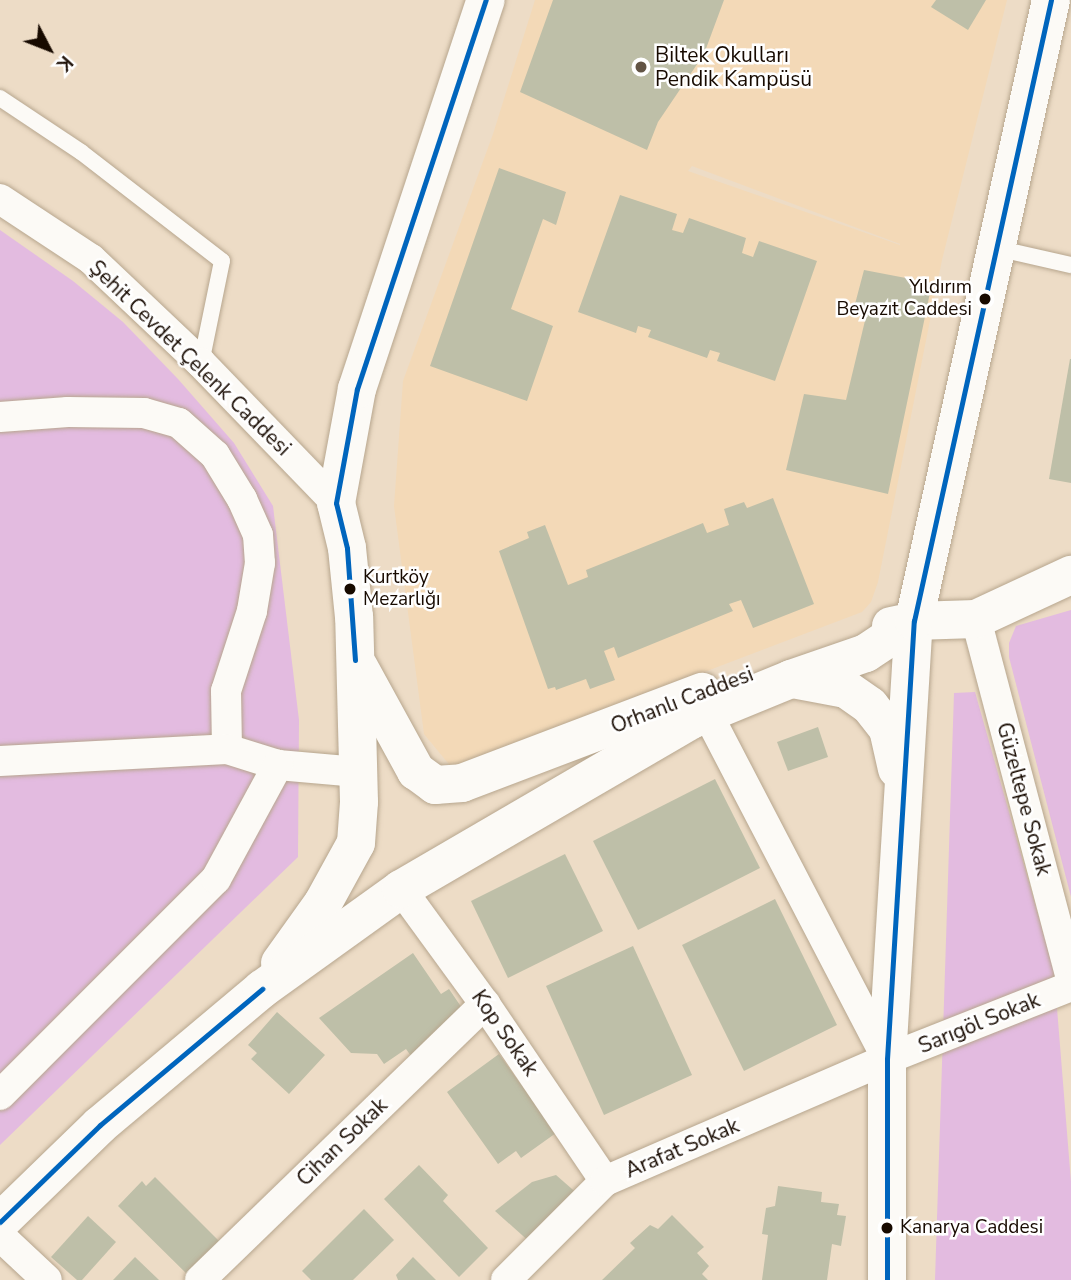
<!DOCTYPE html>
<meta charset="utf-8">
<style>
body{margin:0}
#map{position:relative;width:1071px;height:1280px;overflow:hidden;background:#eddcc6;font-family:"Nunito Sans",sans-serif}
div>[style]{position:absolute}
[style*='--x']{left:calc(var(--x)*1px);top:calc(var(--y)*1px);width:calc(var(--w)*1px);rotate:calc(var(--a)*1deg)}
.built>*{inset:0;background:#f3d9b7}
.green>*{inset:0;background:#e3bbe0}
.building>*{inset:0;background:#bebfa8}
.roads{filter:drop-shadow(0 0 2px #b7a68e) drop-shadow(0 0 2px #b7a68e)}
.service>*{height:16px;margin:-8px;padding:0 8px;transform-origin:8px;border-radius:8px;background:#fcfaf6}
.minor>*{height:30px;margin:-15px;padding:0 15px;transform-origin:15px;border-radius:15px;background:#fcfaf6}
.tertiary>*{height:38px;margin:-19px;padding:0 19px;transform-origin:19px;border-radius:19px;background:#fcfaf6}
.bus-1>*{height:5px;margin:-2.5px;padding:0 2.5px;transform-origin:2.5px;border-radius:2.5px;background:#0065bd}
.dots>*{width:19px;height:19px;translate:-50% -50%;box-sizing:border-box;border:4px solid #fff;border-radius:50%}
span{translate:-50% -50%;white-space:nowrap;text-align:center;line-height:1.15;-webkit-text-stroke:5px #fff;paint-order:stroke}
.bus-label{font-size:19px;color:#170a00}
.right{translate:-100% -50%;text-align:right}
.left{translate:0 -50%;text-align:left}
.poi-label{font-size:21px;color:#170a00}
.street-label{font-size:21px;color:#170a00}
.north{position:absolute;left:14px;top:14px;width:70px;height:70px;-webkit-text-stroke:5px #fff;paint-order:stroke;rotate:132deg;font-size:19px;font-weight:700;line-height:28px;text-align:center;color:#170a00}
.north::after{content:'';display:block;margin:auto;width:24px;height:32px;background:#170a00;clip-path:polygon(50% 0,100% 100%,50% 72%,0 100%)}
</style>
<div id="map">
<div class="built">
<i style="clip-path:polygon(evenodd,535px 0,1007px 0,942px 260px,878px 582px,871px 602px,862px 612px,452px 768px,424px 734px,394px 506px,403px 381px,493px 134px,535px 0,692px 166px,900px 244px,900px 245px,688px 171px,692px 166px)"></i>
</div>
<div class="green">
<i style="clip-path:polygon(0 230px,73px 281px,123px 322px,178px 379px,234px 443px,273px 506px,299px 720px,298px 857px,0 1145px)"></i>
<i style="clip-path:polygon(1071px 610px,1071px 897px,1009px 657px,1009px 643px,1016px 626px)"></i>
<i style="clip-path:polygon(975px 692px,1054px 971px,1071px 1182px,1071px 1280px,935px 1280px,954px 693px)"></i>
</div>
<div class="building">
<i style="clip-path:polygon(553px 0,724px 0,704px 54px,658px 122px,647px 150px,520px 92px)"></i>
<i style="clip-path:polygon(936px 0,986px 0,968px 30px,931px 7px)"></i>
<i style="clip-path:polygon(499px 168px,566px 192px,556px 225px,543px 219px,511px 309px,553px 326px,527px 401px,430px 366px)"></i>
<i style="clip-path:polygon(620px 195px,677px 214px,672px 230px,683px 233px,689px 218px,746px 238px,742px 253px,753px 257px,759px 241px,817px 261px,775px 381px,717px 361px,720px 353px,710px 350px,707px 358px,648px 337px,651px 330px,638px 326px,636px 333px,578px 312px)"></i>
<i style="clip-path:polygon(864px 270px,932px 283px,888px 494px,786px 470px,804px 394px,846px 400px,868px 308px,855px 304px)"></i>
<i style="clip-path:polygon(1070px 359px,1071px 359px,1071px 483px,1049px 479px)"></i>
<i style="clip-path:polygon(773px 498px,814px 604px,753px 628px,741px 600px,729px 604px,733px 611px,618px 658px,614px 647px,604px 651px,615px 680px,590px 689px,586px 679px,556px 690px,555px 687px,548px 689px,499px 551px,529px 538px,527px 532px,545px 525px,568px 585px,588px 577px,586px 570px,703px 523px,707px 533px,729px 525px,724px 509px,744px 502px,747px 508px)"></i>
<i style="clip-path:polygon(818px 727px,828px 757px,788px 771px,777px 742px)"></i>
<i style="clip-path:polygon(715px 779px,760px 868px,638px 930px,593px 841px)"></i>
<i style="clip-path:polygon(565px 854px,603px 931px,508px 978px,471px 901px)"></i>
<i style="clip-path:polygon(775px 899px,837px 1025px,744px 1071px,682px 945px)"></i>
<i style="clip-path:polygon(633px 946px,692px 1075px,604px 1115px,546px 986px)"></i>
<i style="clip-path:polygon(413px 953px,441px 994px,449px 989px,464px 1011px,411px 1056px,406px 1049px,384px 1064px,377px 1054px,351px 1053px,319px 1018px)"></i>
<i style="clip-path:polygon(277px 1012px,325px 1055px,289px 1094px,251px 1059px,257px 1053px,248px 1045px)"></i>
<i style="clip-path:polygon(499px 1054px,556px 1133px,521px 1158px,516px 1151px,498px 1164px,447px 1092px)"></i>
<i style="clip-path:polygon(419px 1165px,448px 1195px,443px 1201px,488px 1248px,459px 1277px,384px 1199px)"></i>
<i style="clip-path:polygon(556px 1175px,580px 1196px,532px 1244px,495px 1211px,532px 1182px)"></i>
<i style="clip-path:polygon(155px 1177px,219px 1241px,192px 1279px,118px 1206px,142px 1181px,146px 1186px)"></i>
<i style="clip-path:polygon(778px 1186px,822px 1192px,821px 1202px,839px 1204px,837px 1215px,846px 1216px,841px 1246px,832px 1244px,827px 1280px,762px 1280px,768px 1235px,762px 1234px,766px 1208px,775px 1206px)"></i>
<i style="clip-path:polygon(364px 1209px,394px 1240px,353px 1280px,311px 1280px,302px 1271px)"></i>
<i style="clip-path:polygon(672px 1215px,704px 1247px,697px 1253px,709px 1266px,702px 1274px,708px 1280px,602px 1280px,635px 1248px,630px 1243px,650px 1225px,658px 1229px)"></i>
<i style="clip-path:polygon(88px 1216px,116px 1242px,82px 1280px,77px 1280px,51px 1257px)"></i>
<i style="clip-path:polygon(135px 1257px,159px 1280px,113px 1280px)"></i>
<i style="clip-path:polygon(413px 1257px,436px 1280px,398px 1280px,396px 1275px)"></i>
</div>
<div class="roads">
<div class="service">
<i style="--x:0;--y:98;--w:97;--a:33.7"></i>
<i style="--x:81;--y:152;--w:178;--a:37.7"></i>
<i style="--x:222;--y:261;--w:104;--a:101.6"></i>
<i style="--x:996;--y:248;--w:77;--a:12.8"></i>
</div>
<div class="minor">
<i style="--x:0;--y:199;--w:109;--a:33.4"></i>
<i style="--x:91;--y:259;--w:151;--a:43.4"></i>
<i style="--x:201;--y:363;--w:194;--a:46"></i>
<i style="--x:0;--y:417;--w:68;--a:-4.2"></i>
<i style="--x:68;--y:412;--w:76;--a:0.8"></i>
<i style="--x:144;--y:413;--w:36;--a:16"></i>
<i style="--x:179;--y:423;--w:48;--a:41.6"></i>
<i style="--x:215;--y:455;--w:52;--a:58.5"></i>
<i style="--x:242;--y:499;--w:39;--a:66"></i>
<i style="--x:258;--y:535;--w:28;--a:86"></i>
<i style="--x:260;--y:563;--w:49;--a:99.5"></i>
<i style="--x:252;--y:611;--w:84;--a:108"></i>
<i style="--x:226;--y:691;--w:58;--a:89"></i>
<i style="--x:976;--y:619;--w:372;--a:75.2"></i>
<i style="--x:707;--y:713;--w:390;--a:62.5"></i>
<i style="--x:0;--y:761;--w:227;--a:-3"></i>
<i style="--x:227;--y:749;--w:53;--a:17.4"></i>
<i style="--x:278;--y:765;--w:80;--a:5"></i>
<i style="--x:401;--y:889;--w:142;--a:53.9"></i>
<i style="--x:485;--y:1004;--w:214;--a:55.9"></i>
<i style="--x:0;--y:1095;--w:305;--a:-45"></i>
<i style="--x:216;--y:879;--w:130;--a:-61.5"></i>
<i style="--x:0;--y:1236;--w:64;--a:43.1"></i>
<i style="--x:200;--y:1280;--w:397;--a:-44.1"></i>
<i style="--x:506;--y:1280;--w:140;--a:-45"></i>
<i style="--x:605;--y:1181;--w:307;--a:-23.4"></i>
<i style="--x:887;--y:1059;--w:198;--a:-21.6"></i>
</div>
<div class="tertiary">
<i style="--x:891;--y:626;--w:24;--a:-12"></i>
<i style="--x:914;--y:621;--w:62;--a:-1.8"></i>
<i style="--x:976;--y:619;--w:105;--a:-24.9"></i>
<i style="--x:359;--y:667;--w:119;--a:61.3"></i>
<i style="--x:416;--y:771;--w:24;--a:36"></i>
<i style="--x:435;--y:785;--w:27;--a:-4"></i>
<i style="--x:462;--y:783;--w:257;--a:-20.8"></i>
<i style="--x:793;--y:679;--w:54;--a:10.7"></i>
<i style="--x:846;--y:689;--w:29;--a:35"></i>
<i style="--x:870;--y:706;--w:29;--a:52"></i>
<i style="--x:888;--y:729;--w:41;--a:77.3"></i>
<i style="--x:280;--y:963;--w:74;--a:-54.4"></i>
<i style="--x:323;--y:903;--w:68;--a:-61.2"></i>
<i style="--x:356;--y:843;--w:41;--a:-85.8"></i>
<i style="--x:359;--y:802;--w:185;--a:-91.5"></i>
<i style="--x:354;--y:617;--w:69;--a:-95.8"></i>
<i style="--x:347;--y:548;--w:46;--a:-103.7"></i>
<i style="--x:336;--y:503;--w:116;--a:-79.6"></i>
<i style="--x:357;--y:389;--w:410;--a:-71.7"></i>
<i style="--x:0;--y:1222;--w:139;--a:-44.1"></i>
<i style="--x:100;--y:1125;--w:212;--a:-40"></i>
<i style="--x:262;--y:989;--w:171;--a:-35.7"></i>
<i style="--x:401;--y:889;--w:336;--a:-30.2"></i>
<i style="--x:691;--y:720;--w:108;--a:-22.3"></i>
<i style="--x:791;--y:679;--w:79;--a:-19.1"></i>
<i style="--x:866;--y:653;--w:58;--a:-33.7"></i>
<i style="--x:887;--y:1280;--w:221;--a:-90"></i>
<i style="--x:887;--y:1059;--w:439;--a:-86.5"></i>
<i style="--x:914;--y:621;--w:636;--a:-77.56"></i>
</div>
</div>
<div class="bus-1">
<i style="--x:355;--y:660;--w:112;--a:-94.1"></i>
<i style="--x:347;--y:548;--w:46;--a:-103.7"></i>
<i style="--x:336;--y:503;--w:116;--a:-79.6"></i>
<i style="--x:357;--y:389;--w:410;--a:-71.7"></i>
<i style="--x:0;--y:1222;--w:139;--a:-44.1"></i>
<i style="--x:100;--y:1125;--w:212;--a:-40"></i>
<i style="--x:887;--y:1280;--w:221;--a:-90"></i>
<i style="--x:887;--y:1059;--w:439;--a:-86.5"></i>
<i style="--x:914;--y:621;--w:636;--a:-77.56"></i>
</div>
<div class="dots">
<i style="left:641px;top:67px;background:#625445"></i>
<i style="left:985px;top:299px;background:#170a00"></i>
<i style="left:350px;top:589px;background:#170a00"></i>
<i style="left:887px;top:1228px;background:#170a00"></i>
</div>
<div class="bus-label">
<span class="right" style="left:972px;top:299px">Yıldırım<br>Beyazıt Caddesi</span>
<span class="left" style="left:363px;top:589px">Kurtköy<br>Mezarlığı</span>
<span class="left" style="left:900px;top:1228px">Kanarya Caddesi</span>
</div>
<div class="poi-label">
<span class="left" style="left:655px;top:67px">Biltek Okulları<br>Pendik Kampüsü</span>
</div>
<div class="street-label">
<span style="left:190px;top:358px;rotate:44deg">Şehit Cevdet Çelenk Caddesi</span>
<span style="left:682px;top:700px;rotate:-21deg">Orhanlı Caddesi</span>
<span style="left:1024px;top:799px;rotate:75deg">Güzeltepe Sokak</span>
<span style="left:979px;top:1023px;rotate:-22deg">Sarıgöl Sokak</span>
<span style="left:505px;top:1033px;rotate:55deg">Kop Sokak</span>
<span style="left:342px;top:1142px;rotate:-44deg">Cihan Sokak</span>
<span style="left:682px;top:1148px;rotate:-23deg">Arafat Sokak</span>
</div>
<div class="north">K</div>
</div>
